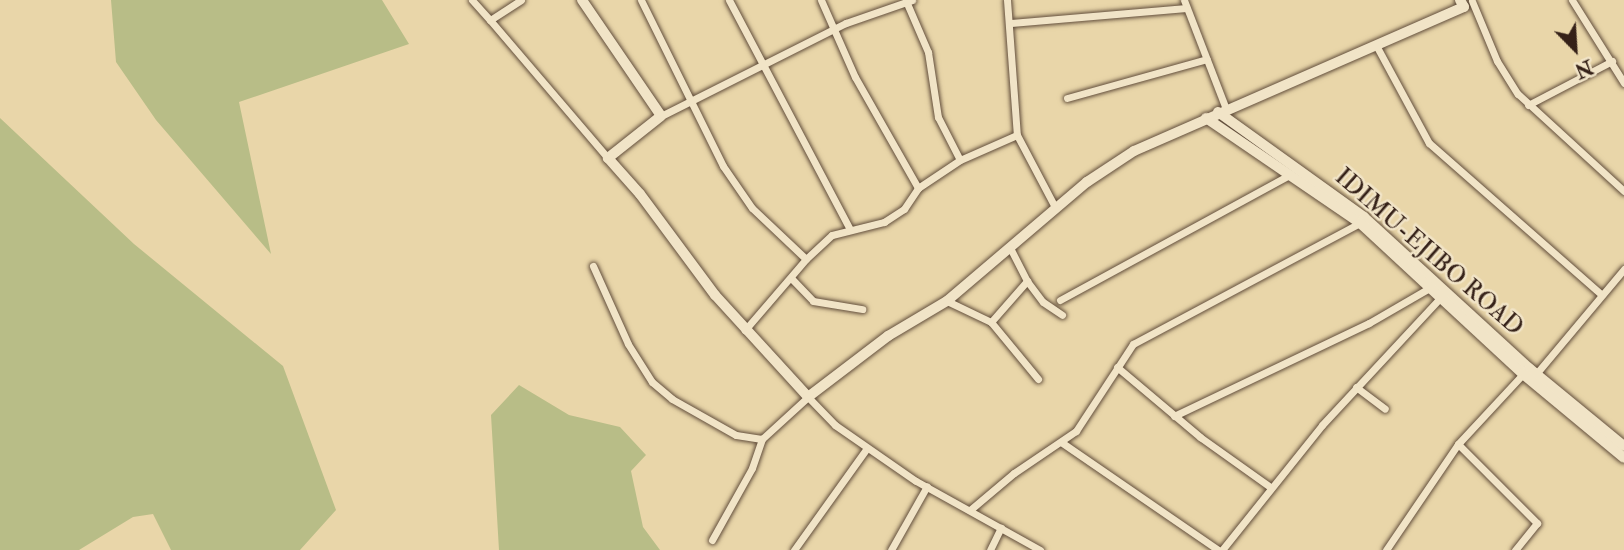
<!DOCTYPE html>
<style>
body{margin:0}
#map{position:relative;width:1624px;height:550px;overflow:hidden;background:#e9d6a9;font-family:"IM FELL Double Pica",serif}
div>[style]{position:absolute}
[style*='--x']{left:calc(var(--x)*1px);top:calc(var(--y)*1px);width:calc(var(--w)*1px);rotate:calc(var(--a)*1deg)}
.green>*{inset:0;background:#b8bd87}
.roads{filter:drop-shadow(0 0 2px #624e3c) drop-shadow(0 0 2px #624e3c)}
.street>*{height:7px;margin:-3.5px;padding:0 3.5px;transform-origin:3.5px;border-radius:3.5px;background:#f1e4c7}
.secondary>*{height:10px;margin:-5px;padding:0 5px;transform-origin:5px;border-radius:5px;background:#f1e4c7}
span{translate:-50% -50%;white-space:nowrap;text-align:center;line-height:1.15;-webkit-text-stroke:5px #f1e4c7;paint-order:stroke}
.street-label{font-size:24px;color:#352118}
.north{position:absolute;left:1540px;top:14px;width:70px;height:70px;-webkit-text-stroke:5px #f1e4c7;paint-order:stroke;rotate:156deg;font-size:19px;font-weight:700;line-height:28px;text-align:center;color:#352118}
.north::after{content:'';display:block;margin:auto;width:24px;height:32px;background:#352118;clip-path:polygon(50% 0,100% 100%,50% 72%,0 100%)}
</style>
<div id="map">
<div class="green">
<i style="clip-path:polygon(111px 0,382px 0,409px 44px,239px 102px,271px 254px,156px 120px,116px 62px)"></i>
<i style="clip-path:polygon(0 118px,134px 244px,283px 366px,336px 510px,300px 550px,171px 550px,153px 514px,133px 517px,79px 550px,0 550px)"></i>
<i style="clip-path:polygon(519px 385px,569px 415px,620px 427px,646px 455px,631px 471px,643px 527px,660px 550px,499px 550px,491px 415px)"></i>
</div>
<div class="roads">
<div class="street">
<i style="--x:472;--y:0;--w:27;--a:48"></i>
<i style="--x:521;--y:0;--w:37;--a:147"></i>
<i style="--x:490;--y:20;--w:182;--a:49.5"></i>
<i style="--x:641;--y:0;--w:185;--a:63.7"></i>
<i style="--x:723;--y:166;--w:51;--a:55.4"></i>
<i style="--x:752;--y:208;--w:74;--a:43.4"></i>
<i style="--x:806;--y:259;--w:94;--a:130.7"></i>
<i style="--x:729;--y:0;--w:258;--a:62.2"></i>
<i style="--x:821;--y:0;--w:84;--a:66.2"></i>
<i style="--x:855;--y:77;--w:128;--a:60.4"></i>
<i style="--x:1007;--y:0;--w:135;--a:85.8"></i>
<i style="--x:1017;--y:135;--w:81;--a:62.2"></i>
<i style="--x:1184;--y:0;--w:117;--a:68.9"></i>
<i style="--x:1572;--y:0;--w:98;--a:57.9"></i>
<i style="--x:906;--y:1;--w:56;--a:66.7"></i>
<i style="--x:928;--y:52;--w:66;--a:81.3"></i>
<i style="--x:938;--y:117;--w:48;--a:62.9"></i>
<i style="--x:960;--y:160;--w:62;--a:-23.7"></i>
<i style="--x:1472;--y:1;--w:65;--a:67.4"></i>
<i style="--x:1497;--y:61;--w:39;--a:58"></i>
<i style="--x:1518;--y:94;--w:144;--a:42.5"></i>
<i style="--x:1011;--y:23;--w:176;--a:-4.9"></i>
<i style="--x:1377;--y:47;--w:109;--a:61.6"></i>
<i style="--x:1429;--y:143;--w:230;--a:41.3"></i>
<i style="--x:1067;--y:98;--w:145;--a:-15.6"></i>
<i style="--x:1528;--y:105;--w:95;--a:-27.6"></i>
<i style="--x:661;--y:116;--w:207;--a:-26.7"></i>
<i style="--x:846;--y:23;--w:70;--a:-19.2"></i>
<i style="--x:806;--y:259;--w:35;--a:-43"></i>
<i style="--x:832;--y:235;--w:54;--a:-14"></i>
<i style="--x:884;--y:222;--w:24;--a:-33"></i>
<i style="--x:904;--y:209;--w:25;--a:-56"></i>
<i style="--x:918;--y:188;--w:50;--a:-33.7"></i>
<i style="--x:593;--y:266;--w:85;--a:65.8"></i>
<i style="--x:628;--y:344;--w:45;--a:57.7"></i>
<i style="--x:652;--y:382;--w:26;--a:40"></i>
<i style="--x:672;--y:399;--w:73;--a:29.4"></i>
<i style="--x:736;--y:435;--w:26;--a:9"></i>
<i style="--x:792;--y:279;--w:30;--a:46"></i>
<i style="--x:813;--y:301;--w:50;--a:9.3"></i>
<i style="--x:1027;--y:281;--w:26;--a:53"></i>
<i style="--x:1043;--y:302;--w:23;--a:34"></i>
<i style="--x:1060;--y:300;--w:263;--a:-28.6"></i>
<i style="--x:947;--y:301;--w:49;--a:25.5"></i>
<i style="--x:991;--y:322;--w:74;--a:50.5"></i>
<i style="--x:991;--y:322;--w:55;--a:-48.7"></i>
<i style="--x:1027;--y:281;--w:35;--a:-117"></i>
<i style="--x:1117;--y:367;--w:109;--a:40.1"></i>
<i style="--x:1200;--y:437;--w:86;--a:35.5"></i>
<i style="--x:1536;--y:374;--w:137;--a:-50"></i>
<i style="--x:1356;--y:387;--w:36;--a:37"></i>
<i style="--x:1174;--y:416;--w:216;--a:-25.5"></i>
<i style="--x:1369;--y:323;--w:72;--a:-30.1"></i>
<i style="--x:1061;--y:442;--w:191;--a:34.5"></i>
<i style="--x:1458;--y:444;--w:112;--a:45"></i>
<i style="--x:1537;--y:523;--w:35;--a:129"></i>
<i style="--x:970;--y:510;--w:57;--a:-40.1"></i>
<i style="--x:1014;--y:473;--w:75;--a:-34.1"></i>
<i style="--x:1076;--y:431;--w:104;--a:-56.8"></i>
<i style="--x:1133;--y:344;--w:257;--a:-28.1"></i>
<i style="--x:712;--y:540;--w:82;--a:-60.9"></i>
<i style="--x:752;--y:468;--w:31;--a:-71"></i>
<i style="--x:762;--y:439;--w:62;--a:-42.4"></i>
<i style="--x:808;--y:397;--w:39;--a:46"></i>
<i style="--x:835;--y:425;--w:98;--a:34.7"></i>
<i style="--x:916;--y:481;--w:142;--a:29.1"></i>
<i style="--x:794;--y:550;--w:125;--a:-54.4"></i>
<i style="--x:891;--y:550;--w:73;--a:-60.6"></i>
<i style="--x:990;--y:550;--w:25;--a:-64"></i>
<i style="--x:1222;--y:550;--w:160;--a:-51.3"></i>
<i style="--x:1322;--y:425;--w:175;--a:-47.1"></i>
<i style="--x:1386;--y:550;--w:128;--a:-55.8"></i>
<i style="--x:1458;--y:444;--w:96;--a:-47.1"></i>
</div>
<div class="secondary">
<i style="--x:582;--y:0;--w:140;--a:55.7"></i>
<i style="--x:661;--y:116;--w:68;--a:141.6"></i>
<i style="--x:608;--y:158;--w:48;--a:48.4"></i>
<i style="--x:640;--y:194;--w:126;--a:53.4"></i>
<i style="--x:715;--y:295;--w:138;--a:47.6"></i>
<i style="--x:808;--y:397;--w:101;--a:-37.3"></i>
<i style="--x:888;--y:336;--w:69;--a:-30.7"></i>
<i style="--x:947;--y:301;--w:184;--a:-40.4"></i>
<i style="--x:1087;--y:182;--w:56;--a:-33.4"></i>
<i style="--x:1134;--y:151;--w:360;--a:-23.6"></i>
<i style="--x:1464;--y:7;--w:8;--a:-120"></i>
<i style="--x:1218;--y:112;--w:180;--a:35.7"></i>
<i style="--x:1364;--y:217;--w:224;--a:42.5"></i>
<i style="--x:1529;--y:368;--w:123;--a:39.4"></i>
<i style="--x:1206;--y:118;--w:186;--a:34.3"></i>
<i style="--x:1360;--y:223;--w:222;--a:42.8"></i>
<i style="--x:1523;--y:374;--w:131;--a:39.7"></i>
</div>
</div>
<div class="street-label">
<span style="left:1429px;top:252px;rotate:41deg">IDIMU-EJIBO ROAD</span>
</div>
<div class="north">N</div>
</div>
